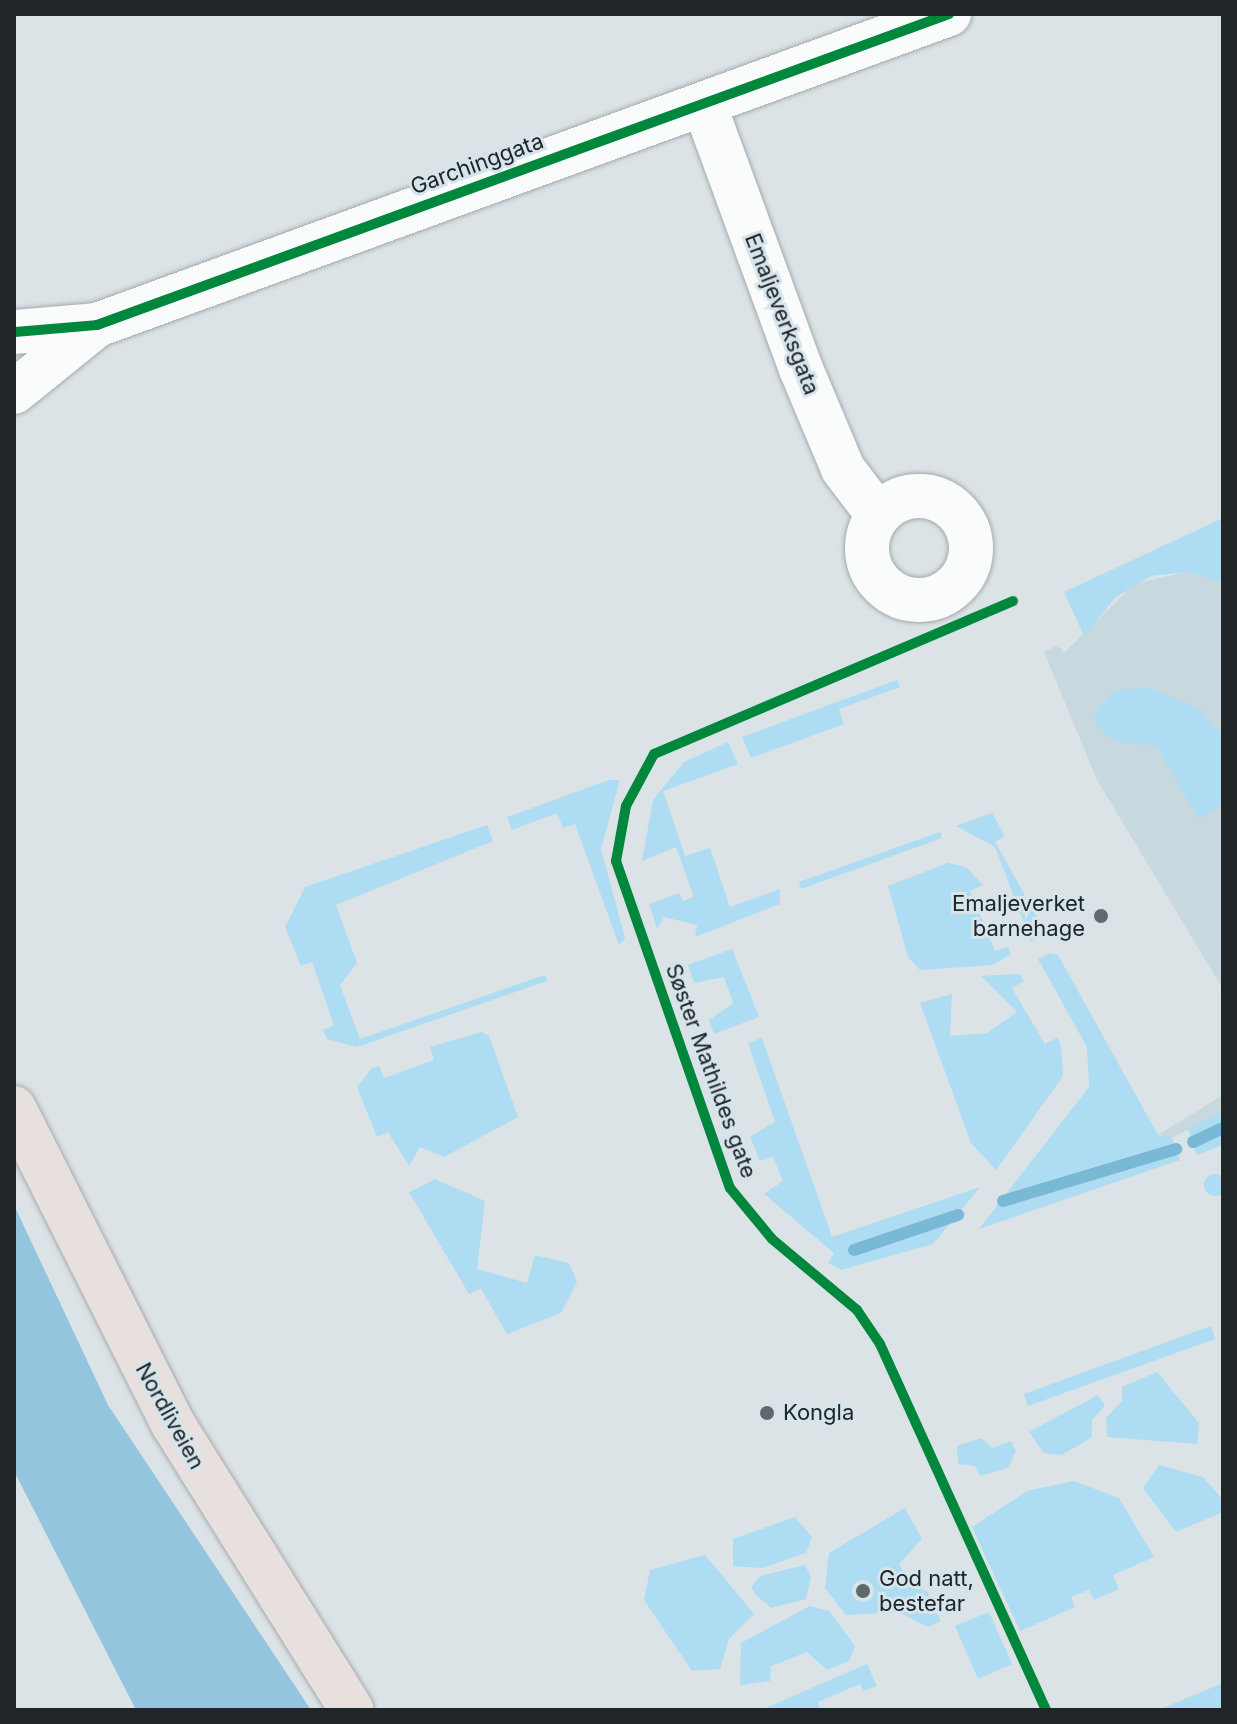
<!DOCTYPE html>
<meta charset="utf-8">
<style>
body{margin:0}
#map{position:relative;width:1237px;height:1724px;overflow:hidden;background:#dbe3e6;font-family:Inter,sans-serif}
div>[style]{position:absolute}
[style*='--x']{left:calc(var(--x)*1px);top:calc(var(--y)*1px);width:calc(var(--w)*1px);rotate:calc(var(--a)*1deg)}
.built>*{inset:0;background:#c8d8df}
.green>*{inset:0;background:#aedcf2}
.round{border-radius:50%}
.forest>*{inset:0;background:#93c6de}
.stream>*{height:12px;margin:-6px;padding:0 6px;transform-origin:6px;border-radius:6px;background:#7ab9d6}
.roads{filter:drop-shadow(0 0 2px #a5abad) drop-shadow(0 0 2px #a5abad)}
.minor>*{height:44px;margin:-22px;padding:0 22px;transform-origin:22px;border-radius:22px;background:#fafbfb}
.minor>.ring{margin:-22px;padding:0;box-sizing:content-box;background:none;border:44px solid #fafbfb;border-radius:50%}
.major>*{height:44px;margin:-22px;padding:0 22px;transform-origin:22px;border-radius:22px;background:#e8e0de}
.cycleway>*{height:10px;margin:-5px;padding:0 5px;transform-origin:5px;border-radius:5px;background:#00873e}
.dots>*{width:22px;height:22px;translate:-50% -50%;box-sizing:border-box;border:4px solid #d6e4eb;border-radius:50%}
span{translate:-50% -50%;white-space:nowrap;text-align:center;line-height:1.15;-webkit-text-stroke:6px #d6e4eb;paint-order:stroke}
.street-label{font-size:22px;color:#202528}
.poi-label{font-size:22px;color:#202528}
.right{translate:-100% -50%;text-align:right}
.left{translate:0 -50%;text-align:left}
.frame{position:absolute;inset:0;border:16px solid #202528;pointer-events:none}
</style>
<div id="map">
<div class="built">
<i style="clip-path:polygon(1186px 572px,1223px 583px,1223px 989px,1097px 780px,1044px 652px,1058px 645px,1064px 653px,1134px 584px)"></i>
<i style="clip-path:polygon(1223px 1095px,1223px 1112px,1172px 1138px,1158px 1135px)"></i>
</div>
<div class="green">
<i style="clip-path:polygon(1223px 518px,1223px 583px,1186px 572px,1151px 576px,1116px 597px,1084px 636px,1064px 592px)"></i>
<i style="clip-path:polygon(897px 680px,900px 687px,839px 709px,844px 724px,751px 758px,742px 737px)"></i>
<i style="clip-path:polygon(1151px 688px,1200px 709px,1223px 736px,1223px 805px,1199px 819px,1156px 746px,1116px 742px,1097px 726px,1095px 712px,1114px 690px)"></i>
<i style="clip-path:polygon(728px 742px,738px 764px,663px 791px,685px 856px,710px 848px,730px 907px,780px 889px,780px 904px,695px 937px,697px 925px,664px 917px,657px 929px,649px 904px,679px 893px,683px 901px,694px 897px,676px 847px,642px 861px,653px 800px,684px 762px)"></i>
<i style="clip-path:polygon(609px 780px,620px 780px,601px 849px,625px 938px,619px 945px,575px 824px,563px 828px,557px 813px,512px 830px,507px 817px)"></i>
<i style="clip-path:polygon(992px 813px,1005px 836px,995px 842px,1046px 933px,1031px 941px,995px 847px,956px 826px)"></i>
<i style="clip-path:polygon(487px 825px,493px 841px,336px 905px,357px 963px,340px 985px,360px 1039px,545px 975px,547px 981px,357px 1047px,327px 1039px,323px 1030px,334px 1025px,312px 962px,301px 966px,285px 927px,305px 887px)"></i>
<i style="clip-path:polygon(940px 832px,942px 838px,801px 889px,799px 882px)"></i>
<i style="clip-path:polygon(948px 863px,966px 867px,983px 885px,970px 891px,995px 951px,1008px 947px,1011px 954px,993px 965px,920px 970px,908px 957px,888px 886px)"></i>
<i style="clip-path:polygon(732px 949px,759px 1017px,714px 1034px,709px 1020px,733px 1003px,724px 977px,694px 983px,688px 965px)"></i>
<i style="clip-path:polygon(1050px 953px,1058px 955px,1158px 1135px,1172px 1138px,1180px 1160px,979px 1229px,1089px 1087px,1087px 1047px,1038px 959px)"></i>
<i style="clip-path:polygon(1020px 974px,1024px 981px,1012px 988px,1045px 1044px,1057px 1038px,1061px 1045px,1063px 1076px,996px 1170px,971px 1143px,920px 1003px,952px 994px,950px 1036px,987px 1033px,1017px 1012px,981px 976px)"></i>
<i style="clip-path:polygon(481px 1032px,489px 1036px,518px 1117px,444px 1157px,420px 1147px,409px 1166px,388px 1132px,377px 1137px,357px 1087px,372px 1068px,379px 1066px,384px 1078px,434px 1060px,430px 1047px)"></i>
<i style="clip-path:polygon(762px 1038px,832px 1237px,980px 1187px,933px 1244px,841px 1270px,828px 1263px,834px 1253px,764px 1194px,783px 1181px,773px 1156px,760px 1161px,750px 1137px,775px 1122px,748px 1043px)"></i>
<i style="clip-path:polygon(1223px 1112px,1223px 1145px,1197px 1155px,1188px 1129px)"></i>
<i class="round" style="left:1204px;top:1174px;width:22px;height:22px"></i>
<i style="clip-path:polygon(435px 1179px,485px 1201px,477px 1269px,527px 1283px,535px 1255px,569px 1263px,577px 1282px,561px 1313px,507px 1334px,481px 1289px,469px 1294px,409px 1192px)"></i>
<i style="clip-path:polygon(1211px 1326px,1215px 1339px,1028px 1406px,1024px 1394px)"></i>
<i style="clip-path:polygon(1157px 1372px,1199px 1423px,1197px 1444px,1107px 1437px,1106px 1418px,1122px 1401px,1122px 1387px)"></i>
<i style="clip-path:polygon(1098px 1395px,1105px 1406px,1092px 1420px,1092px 1437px,1062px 1455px,1044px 1453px,1029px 1432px)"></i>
<i style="clip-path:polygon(981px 1438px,992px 1448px,1011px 1441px,1016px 1451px,1008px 1468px,980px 1476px,975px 1466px,958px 1464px,957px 1446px)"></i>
<i style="clip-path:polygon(1159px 1465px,1203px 1477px,1223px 1500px,1223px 1512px,1176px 1532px,1143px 1488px)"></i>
<i style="clip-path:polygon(1074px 1481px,1119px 1498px,1154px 1557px,1113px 1575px,1119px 1589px,1094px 1600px,1089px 1590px,1071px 1597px,1075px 1607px,1020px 1631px,972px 1527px,1027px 1491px)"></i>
<i style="clip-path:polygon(905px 1508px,922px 1539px,899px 1564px,912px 1587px,927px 1591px,941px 1621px,928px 1627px,898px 1612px,846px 1615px,825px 1588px,829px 1553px)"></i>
<i style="clip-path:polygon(795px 1517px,812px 1537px,806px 1553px,762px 1568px,733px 1566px,733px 1539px)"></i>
<i style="clip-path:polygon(705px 1555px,754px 1614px,729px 1639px,720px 1669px,692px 1671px,644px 1600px,650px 1570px)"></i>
<i style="clip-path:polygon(805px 1565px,811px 1577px,806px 1599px,771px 1608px,756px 1595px,751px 1587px,760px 1576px)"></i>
<i style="clip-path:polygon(810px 1606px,829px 1611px,855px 1646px,849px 1661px,827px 1670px,807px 1652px,771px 1666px,770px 1681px,740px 1685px,741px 1643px)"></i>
<i style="clip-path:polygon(989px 1612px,1012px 1664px,978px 1679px,955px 1626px)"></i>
<i style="clip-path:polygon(867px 1664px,877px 1686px,864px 1691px,860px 1684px,818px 1702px,821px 1710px,761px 1710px)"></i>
<i style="clip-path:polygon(1223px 1683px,1223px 1710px,1158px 1710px)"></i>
</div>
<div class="forest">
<i style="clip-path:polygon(14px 1205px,108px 1405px,311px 1710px,136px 1710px,14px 1471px)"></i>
</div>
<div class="stream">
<i style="--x:1193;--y:1142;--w:33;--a:-25"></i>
<i style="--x:1003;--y:1201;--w:181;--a:-16.7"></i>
<i style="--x:854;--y:1250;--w:110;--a:-18.6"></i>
</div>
<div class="roads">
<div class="minor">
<i style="--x:704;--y:104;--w:282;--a:69.9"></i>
<i style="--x:801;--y:369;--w:108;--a:67.2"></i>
<i style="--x:843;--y:469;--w:58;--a:52.7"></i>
<i style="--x:14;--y:332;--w:83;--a:-4.8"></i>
<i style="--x:97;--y:325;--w:907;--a:-20.05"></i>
<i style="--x:14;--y:392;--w:107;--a:-38.9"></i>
<i class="ring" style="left:867px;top:496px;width:60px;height:60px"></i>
</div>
<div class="major">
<i style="--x:14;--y:1108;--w:354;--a:63.3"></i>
<i style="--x:173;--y:1424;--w:337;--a:58"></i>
</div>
</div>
<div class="cycleway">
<i style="--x:14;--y:332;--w:83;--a:-4.8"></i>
<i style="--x:97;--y:325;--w:907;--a:-20.05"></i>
<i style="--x:1013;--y:601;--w:390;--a:156.9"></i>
<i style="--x:654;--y:754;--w:59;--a:118.3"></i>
<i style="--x:626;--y:806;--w:56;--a:100.3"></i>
<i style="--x:616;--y:861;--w:346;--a:70.8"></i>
<i style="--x:730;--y:1188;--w:66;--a:50.5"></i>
<i style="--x:772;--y:1239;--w:111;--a:39.9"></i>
<i style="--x:857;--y:1310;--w:41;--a:55.9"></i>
<i style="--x:880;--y:1344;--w:402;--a:65.6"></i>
</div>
<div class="dots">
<i style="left:1101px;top:916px;background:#61686a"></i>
<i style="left:767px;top:1413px;background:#61686a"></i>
<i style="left:863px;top:1591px;background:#61686a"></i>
</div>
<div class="street-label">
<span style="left:477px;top:164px;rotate:-20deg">Garchinggata</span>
<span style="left:782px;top:314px;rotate:69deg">Emaljeverksgata</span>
<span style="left:711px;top:1071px;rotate:70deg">Søster Mathildes gate</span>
<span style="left:170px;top:1416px;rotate:61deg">Nordliveien</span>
</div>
<div class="poi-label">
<span class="right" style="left:1085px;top:916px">Emaljeverket<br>barnehage</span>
<span class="left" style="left:783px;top:1413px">Kongla</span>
<span class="left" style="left:879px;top:1591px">God natt,<br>bestefar</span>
</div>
<div class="frame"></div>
</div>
